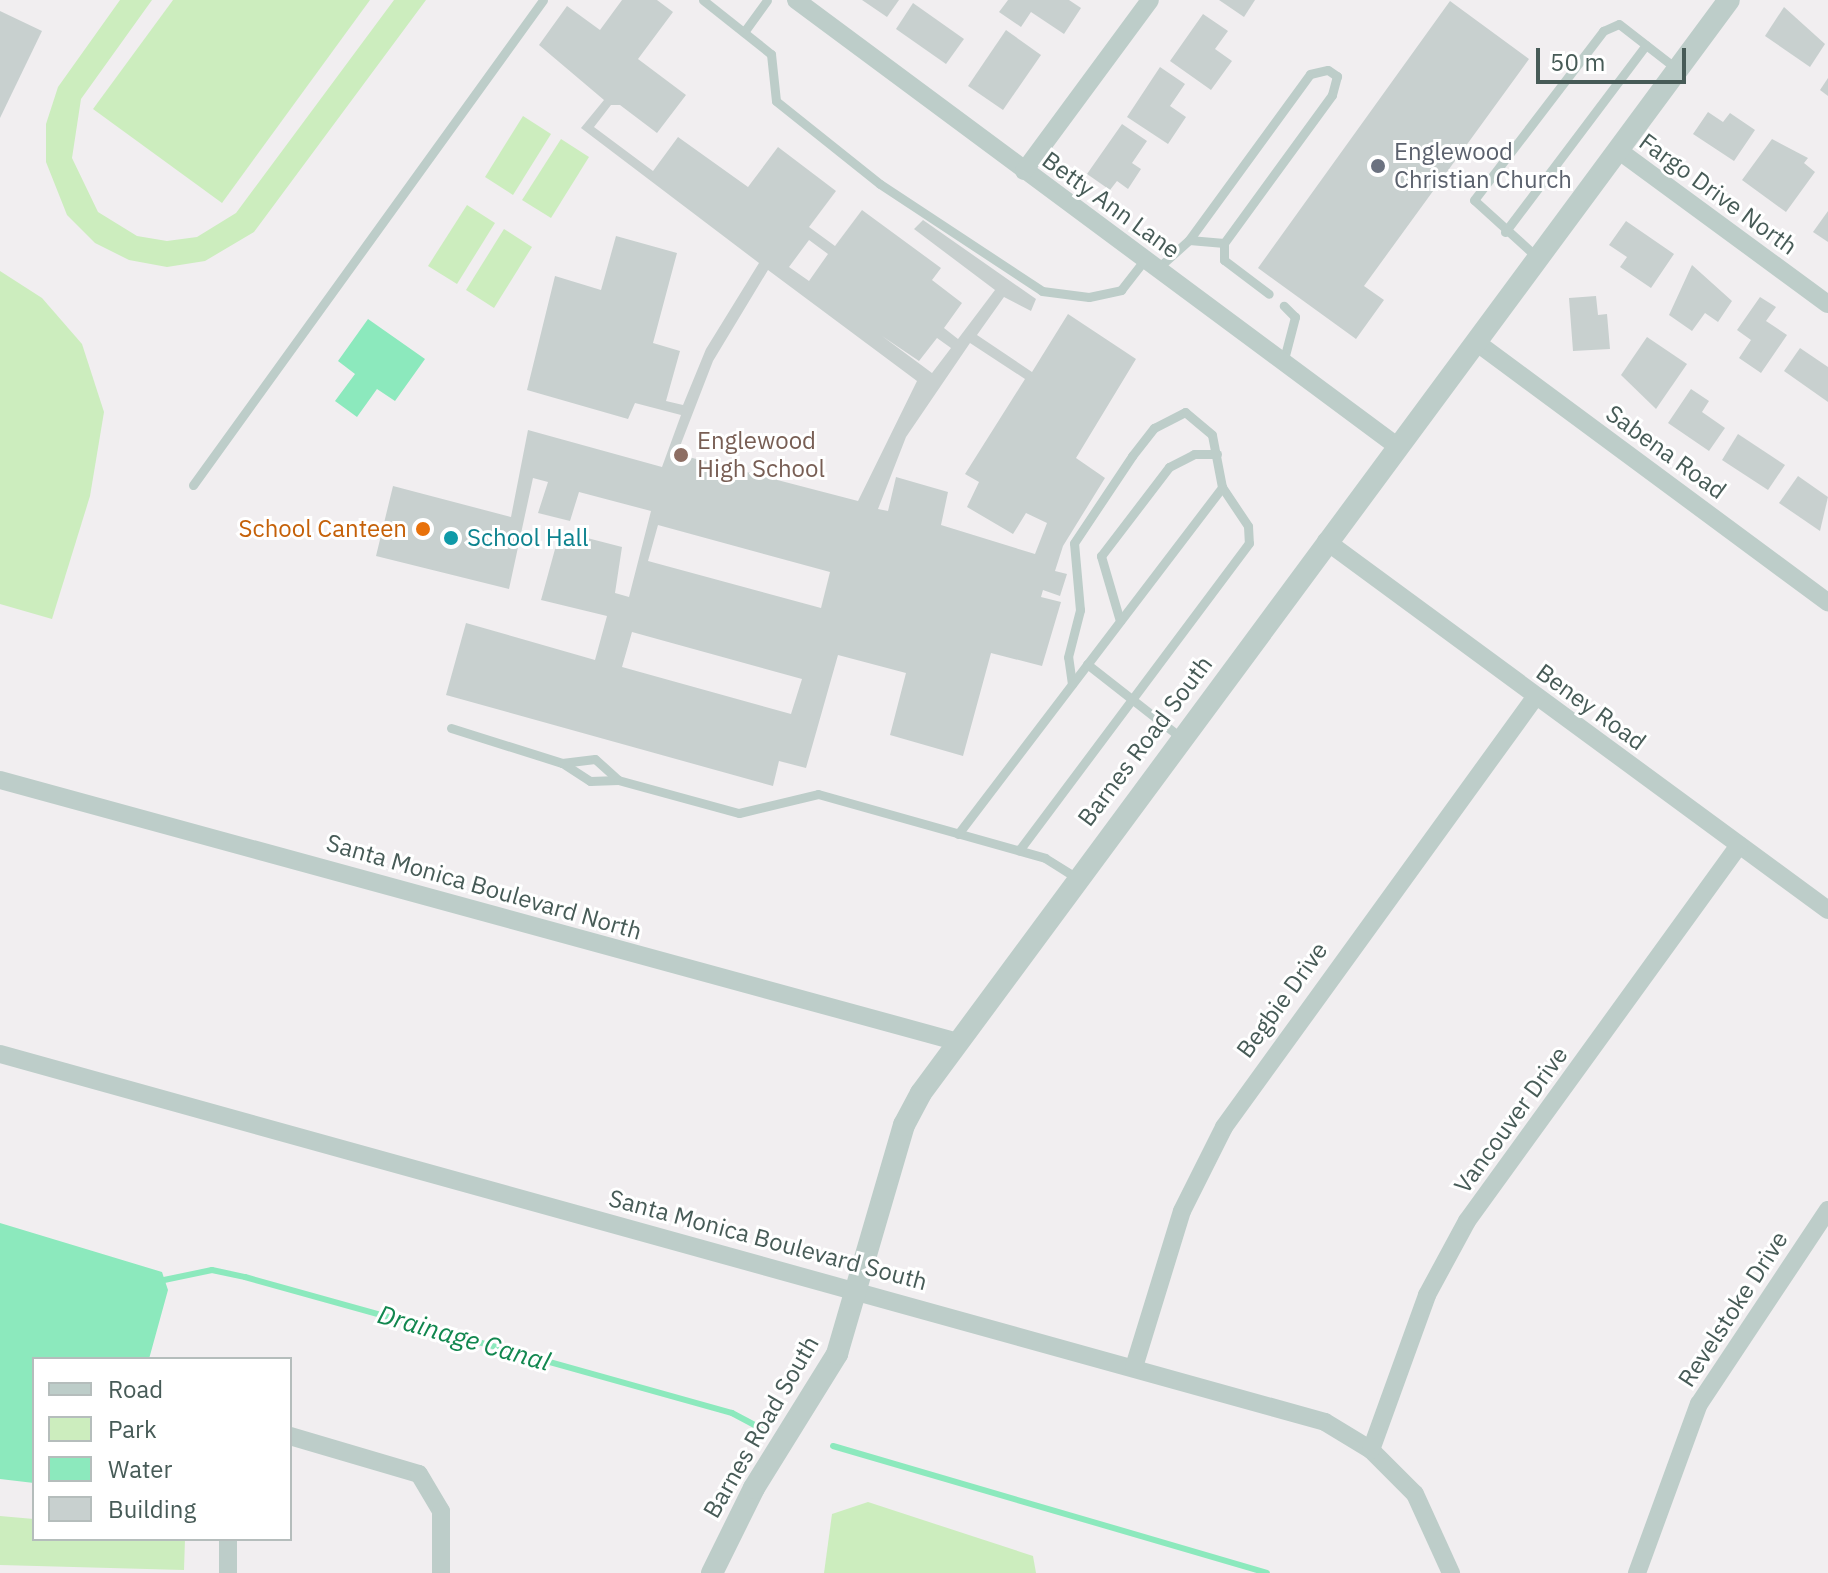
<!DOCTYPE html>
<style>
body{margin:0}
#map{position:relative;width:1828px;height:1573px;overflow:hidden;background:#f1eef0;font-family:"IBM Plex Sans",sans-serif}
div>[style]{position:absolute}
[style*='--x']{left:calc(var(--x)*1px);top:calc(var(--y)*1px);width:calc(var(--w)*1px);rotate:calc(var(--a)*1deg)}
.green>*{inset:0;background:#ccedbe}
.water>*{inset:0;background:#8ce9bd}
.stream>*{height:6px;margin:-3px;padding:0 3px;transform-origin:3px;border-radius:3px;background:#8ce9bd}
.building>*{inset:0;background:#c8d0cf}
.service>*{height:9px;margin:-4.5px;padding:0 4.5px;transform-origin:4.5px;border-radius:4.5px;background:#bdcdc9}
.minor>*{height:18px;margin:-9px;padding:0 9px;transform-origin:9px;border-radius:9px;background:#bdcdc9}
.tertiary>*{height:22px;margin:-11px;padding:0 11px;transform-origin:11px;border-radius:11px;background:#bdcdc9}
.dots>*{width:22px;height:22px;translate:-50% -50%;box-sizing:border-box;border:4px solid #fff;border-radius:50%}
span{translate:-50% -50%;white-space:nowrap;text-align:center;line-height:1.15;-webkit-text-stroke:6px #fff;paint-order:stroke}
.worship-label{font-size:24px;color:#5b616d}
.left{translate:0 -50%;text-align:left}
.street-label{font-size:24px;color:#475b57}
.education-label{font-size:24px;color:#785e54}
.food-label{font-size:24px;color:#c56008}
.right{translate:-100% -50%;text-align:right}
.culture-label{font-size:24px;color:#0d838f}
.water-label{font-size:26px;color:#11874f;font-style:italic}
.legend{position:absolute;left:32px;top:1357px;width:260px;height:184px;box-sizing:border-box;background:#fff;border:2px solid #b5bdbc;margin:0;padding:10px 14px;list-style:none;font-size:24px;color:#475b57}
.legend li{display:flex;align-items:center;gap:16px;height:40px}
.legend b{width:40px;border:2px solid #b5bdbc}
.scale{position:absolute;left:1536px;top:48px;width:150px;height:36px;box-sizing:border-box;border:4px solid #475b57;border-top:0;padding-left:10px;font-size:24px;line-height:28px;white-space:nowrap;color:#475b57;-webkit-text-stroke:6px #fff;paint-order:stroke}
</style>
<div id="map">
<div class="green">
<i style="clip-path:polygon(120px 0,152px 0,81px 99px,72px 158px,98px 212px,137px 236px,167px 241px,197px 237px,236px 213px,394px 0,426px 0,254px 232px,205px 261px,167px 267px,129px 260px,95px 243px,67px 215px,46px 162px,46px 124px,58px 87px)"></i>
<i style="clip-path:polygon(173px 0,370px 0,222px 203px,93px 109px)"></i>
<i style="clip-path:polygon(523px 116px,551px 134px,513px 195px,485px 177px)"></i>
<i style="clip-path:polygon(561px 139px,589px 157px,551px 218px,522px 200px)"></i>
<i style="clip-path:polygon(467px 205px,495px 223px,457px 284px,428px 266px)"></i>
<i style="clip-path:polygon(504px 229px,532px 247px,494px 308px,466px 290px)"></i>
<i style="clip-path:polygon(0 271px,42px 298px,82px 344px,104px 412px,90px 496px,52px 619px,0 604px)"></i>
<i style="clip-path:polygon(868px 1502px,1033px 1556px,1036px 1573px,824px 1573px,832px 1514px)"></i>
<i style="clip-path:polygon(0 1516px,34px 1519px,34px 1539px,185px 1539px,184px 1570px,0 1565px)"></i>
</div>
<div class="water">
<i style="clip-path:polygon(368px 319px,425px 359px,395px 401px,377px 389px,357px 417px,335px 401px,355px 374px,338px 361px)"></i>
<i style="clip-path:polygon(0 1223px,162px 1272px,168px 1290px,149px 1359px,34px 1359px,34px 1483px,0 1479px)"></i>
</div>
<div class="stream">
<i style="--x:164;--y:1280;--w:49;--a:-11.8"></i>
<i style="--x:212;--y:1270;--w:34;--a:12"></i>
<i style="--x:245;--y:1277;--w:506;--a:15.6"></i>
<i style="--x:732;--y:1413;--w:32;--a:28"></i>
<i style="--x:833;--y:1446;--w:452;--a:16.3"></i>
</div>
<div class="building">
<i style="clip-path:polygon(evenodd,622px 0,657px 0,673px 12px,638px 59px,686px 95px,657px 133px,620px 105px,611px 105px,594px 127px,653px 171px,678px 137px,748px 187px,778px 147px,836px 191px,809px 227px,835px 246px,862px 210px,941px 268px,932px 280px,962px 303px,944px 328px,958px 339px,995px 290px,914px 229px,923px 220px,1036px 299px,1031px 311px,1004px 297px,977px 335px,1032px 372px,1068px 314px,1136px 359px,1076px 458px,1105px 478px,1063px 546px,1055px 571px,1067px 574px,1060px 596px,1043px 590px,1041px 597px,1061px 602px,1042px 666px,991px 653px,963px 756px,890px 735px,906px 673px,838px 655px,806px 768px,779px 761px,773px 786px,446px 695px,466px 623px,595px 660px,607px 616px,541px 600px,560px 531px,622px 547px,615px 593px,629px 597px,651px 511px,579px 492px,570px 521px,538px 513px,548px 482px,533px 478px,509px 589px,376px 556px,393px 486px,511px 517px,528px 430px,662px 467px,681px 415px,635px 403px,628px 419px,527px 390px,555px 276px,601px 290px,616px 236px,677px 253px,653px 343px,680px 351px,666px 401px,683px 405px,706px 349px,759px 263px,581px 128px,604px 100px,539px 45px,567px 6px,600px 30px,622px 0,809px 240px,828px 254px,809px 281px,789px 267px,809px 240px,622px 0,768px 270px,917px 381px,858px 501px,677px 454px,713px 361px,768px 270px,622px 0,882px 336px,919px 361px,937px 338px,951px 348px,932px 373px,882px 336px,622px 0,970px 343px,1025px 379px,965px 474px,979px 482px,967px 507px,1013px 534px,1026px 513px,1047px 523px,1035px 554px,941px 525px,948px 492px,896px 477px,888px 511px,878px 509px,906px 437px,970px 343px,622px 0,658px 525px,830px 572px,821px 608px,648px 561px,658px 525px,622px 0,632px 632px,802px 679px,791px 714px,622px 667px,632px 632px)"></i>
<i style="clip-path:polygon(862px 0,899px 0,887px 17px)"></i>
<i style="clip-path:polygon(1008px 0,1069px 0,1081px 8px,1064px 34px,1031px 12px,1021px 27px,999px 12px)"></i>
<i style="clip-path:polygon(1219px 0,1255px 0,1244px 17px)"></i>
<i style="clip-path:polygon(1450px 1px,1529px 59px,1364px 286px,1384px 300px,1356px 339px,1258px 268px)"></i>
<i style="clip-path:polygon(913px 3px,964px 39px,946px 64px,896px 29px)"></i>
<i style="clip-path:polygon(1784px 7px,1825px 44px,1810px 67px,1765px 36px)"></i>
<i style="clip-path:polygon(0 11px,42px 31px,0 118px)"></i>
<i style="clip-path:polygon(1203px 14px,1228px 31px,1215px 49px,1232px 61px,1211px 90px,1170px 61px)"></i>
<i style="clip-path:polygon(1006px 30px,1041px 55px,1003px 110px,968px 86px)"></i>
<i style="clip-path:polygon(1160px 67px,1185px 84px,1170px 106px,1186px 117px,1168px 144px,1127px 117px)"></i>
<i style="clip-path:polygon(1828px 78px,1828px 96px,1820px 90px)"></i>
<i style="clip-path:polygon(1708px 112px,1723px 122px,1730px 113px,1755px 130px,1734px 161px,1693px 134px)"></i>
<i style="clip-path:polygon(1122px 124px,1147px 141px,1132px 163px,1141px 169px,1128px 189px,1117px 181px,1110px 190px,1087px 174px)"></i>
<i style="clip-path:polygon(1772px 139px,1808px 158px,1804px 163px,1815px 172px,1786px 212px,1742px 180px)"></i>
<i style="clip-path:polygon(1828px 211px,1828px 242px,1813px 232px)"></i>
<i style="clip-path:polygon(1626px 221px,1674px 254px,1651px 288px,1620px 267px,1627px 257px,1609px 245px)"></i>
<i style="clip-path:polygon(1692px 265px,1732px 301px,1718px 322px,1705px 313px,1692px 331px,1669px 315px)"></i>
<i style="clip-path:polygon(1596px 296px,1598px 315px,1607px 314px,1610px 349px,1573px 351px,1569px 298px)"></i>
<i style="clip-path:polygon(1760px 297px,1776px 307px,1766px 321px,1787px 335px,1761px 373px,1739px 358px,1751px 340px,1737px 330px)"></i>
<i style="clip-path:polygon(1647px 337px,1687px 364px,1656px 409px,1621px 375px)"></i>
<i style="clip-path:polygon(1800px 348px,1828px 367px,1828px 402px,1784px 371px)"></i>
<i style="clip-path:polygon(1691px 389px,1709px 401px,1702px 412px,1725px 428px,1709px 451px,1668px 423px)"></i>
<i style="clip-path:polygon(1738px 434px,1785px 465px,1768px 490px,1722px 460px)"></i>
<i style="clip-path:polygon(1798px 476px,1828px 497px,1820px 531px,1779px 503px)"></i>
</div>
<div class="service">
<i style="--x:703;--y:0;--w:87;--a:38.5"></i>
<i style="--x:771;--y:54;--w:47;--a:83.9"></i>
<i style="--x:776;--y:101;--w:133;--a:38.6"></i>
<i style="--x:880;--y:184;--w:194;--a:33.4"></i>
<i style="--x:1042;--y:291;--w:47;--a:7.3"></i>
<i style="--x:1089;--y:297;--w:33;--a:-12"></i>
<i style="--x:1121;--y:290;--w:39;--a:-52"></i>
<i style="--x:744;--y:32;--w:39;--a:-54"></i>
<i style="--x:1505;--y:232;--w:234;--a:-53"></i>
<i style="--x:1224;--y:243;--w:17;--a:90"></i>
<i style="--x:1224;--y:260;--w:56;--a:37.1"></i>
<i style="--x:1538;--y:258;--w:86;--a:-137.8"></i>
<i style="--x:1474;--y:200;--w:213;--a:-52.6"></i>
<i style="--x:1603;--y:31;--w:17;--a:-24"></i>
<i style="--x:1619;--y:24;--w:75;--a:37.9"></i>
<i style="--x:1158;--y:268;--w:42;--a:-42.1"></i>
<i style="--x:1189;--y:240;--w:205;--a:-53.9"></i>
<i style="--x:1310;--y:74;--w:18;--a:-13"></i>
<i style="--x:1328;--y:70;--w:11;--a:34"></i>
<i style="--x:1337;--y:76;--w:20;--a:105"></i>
<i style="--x:1332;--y:95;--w:183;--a:126.1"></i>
<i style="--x:1224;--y:243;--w:35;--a:-175"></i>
<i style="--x:1283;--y:363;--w:48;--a:-75.4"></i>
<i style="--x:1295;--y:317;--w:16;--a:-135"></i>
<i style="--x:193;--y:485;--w:598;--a:-54.18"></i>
<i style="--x:1120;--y:621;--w:68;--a:-106.3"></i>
<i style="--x:1101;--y:556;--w:112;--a:-52.6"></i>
<i style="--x:1169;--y:467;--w:28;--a:-27"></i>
<i style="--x:1194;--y:454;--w:23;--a:0"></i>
<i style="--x:1087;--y:664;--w:118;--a:38.1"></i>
<i style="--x:1072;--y:684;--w:27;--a:-98"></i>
<i style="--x:1068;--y:657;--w:49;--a:-75.7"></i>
<i style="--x:1080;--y:610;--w:67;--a:-95.1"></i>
<i style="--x:1074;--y:543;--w:105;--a:-56.3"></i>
<i style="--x:1132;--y:456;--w:36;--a:-52"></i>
<i style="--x:1154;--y:428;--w:35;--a:-27"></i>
<i style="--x:1185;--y:412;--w:35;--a:40"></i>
<i style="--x:1212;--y:435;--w:53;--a:79.1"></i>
<i style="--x:451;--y:728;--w:116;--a:17.5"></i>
<i style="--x:618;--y:780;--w:28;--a:178"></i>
<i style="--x:590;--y:781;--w:33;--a:-147"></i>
<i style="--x:562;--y:763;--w:33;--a:-7"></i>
<i style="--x:595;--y:759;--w:31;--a:42"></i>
<i style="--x:618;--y:780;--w:125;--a:15.3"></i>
<i style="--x:739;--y:813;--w:81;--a:-13.5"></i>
<i style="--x:818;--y:794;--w:236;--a:15.7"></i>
<i style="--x:1045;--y:858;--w:36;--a:32"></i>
<i style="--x:958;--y:834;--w:436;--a:-52.7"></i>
<i style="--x:1222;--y:487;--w:47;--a:56.3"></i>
<i style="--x:1248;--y:526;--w:17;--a:87"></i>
<i style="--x:1249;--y:543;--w:384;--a:126.8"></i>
</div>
<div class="minor">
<i style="--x:796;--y:0;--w:750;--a:36.59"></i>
<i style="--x:1618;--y:150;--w:260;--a:36.3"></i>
<i style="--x:1024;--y:171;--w:212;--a:-53.6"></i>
<i style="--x:1476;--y:342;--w:438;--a:36.5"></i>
<i style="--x:1326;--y:541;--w:623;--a:36.32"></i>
<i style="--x:0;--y:780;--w:990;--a:15.29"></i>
<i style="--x:0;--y:1054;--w:1375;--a:15.52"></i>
<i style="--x:1325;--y:1422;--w:54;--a:31.3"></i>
<i style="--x:1371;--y:1450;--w:62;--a:45"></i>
<i style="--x:1415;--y:1494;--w:87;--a:65.5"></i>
<i style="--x:1134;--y:1367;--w:163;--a:-72.9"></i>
<i style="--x:1182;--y:1211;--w:94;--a:-63.4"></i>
<i style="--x:1224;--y:1127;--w:532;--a:-54.1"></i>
<i style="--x:290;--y:1436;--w:134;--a:16.4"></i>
<i style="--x:419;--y:1474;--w:43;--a:59.3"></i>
<i style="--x:441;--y:1511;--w:62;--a:90"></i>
<i style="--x:1371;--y:1450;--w:165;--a:-70.1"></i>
<i style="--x:1427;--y:1295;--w:84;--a:-61.6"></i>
<i style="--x:1467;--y:1221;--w:464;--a:-54.1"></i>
<i style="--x:228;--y:1573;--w:34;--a:-90"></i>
<i style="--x:1637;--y:1573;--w:180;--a:-69.9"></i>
<i style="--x:1699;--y:1404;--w:233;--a:-56.4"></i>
</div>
<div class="tertiary">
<i style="--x:712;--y:1573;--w:95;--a:-63.7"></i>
<i style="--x:754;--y:1488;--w:158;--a:-58.2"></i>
<i style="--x:837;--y:1354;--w:239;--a:-73.7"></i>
<i style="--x:904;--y:1125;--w:36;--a:-62"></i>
<i style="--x:921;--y:1093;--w:1359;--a:-53.53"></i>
</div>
<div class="dots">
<i style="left:1378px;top:166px;background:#6b7280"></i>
<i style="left:681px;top:455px;background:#8d6e63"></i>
<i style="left:423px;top:529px;background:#e8710a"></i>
<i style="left:451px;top:538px;background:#0f9aa8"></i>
</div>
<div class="worship-label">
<span class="left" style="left:1394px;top:166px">Englewood<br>Christian Church</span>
</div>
<div class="street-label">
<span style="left:1718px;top:194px;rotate:36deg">Fargo Drive North</span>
<span style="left:1111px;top:205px;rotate:36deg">Betty Ann Lane</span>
<span style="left:1666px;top:452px;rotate:36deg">Sabena Road</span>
<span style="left:1591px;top:707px;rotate:36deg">Beney Road</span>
<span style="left:1145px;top:741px;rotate:-53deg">Barnes Road South</span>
<span style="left:484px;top:887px;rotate:16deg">Santa Monica Boulevard North</span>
<span style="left:1282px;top:1000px;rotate:-54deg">Begbie Drive</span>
<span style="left:1511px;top:1120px;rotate:-54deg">Vancouver Drive</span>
<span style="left:768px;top:1240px;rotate:15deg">Santa Monica Boulevard South</span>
<span style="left:1733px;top:1309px;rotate:-57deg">Revelstoke Drive</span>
<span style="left:761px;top:1427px;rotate:-60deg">Barnes Road South</span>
</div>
<div class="education-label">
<span class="left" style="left:697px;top:455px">Englewood<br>High School</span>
</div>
<div class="food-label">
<span class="right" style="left:407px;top:529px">School Canteen</span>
</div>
<div class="culture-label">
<span class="left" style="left:467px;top:538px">School Hall</span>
</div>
<div class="water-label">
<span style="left:464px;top:1338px;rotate:16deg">Drainage Canal</span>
</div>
<ul class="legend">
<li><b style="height:10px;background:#bdcdc9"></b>Road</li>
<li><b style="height:22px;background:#ccedbe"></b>Park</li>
<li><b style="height:22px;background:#8ce9bd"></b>Water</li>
<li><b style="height:22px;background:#c8d0cf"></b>Building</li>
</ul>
<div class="scale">50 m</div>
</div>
